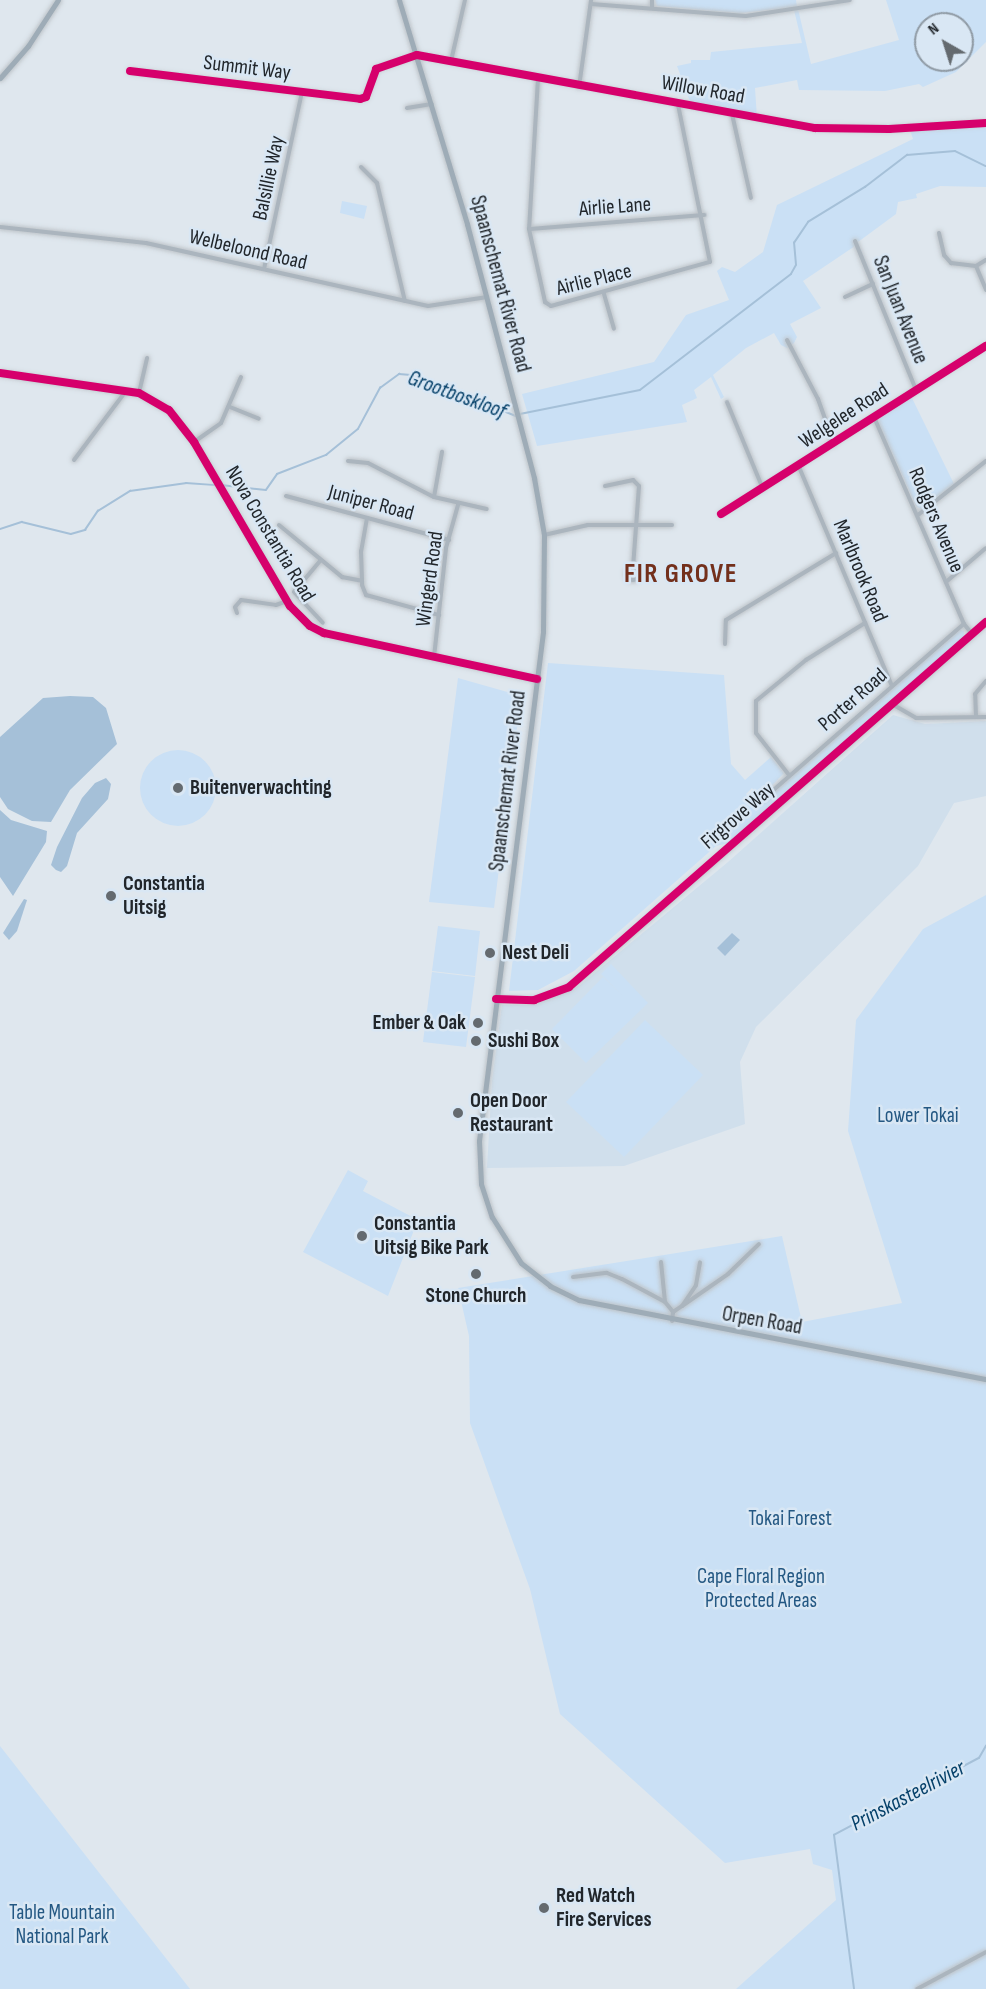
<!DOCTYPE html>
<style>
body{margin:0}
#map{position:relative;width:986px;height:1989px;overflow:hidden;background:#dfe7ee;font-family:"Sofia Sans Condensed",sans-serif}
div>[style]{position:absolute}
[style*='--x']{left:calc(var(--x)*1px);top:calc(var(--y)*1px);width:calc(var(--w)*1px);rotate:calc(var(--a)*1deg)}
.built>*{inset:0;background:#d0dfec}
.green>*{inset:0;background:#cae0f5}
.round{border-radius:50%}
.water>*{inset:0;background:#a5c0d8}
.stream>*{height:1.5px;margin:-0.75px;padding:0 0.75px;transform-origin:0.75px;border-radius:0.75px;background:#a5c0d8}
.roads{filter:drop-shadow(0 0 2px #bec4c9) drop-shadow(0 0 2px #bec4c9)}
.street>*{height:4px;margin:-2px;padding:0 2px;transform-origin:2px;border-radius:2px;background:#abb5be}
.street>.ring{margin:-2px;padding:0;box-sizing:content-box;background:none;border:4px solid #abb5be;border-radius:50%}
.secondary>*{height:5px;margin:-2.5px;padding:0 2.5px;transform-origin:2.5px;border-radius:2.5px;background:#9eacb7}
.cycleway>*{height:8px;margin:-4px;padding:0 4px;transform-origin:4px;border-radius:4px;background:#d6006c}
.dots>*{width:16px;height:16px;translate:-50% -50%;box-sizing:border-box;border:3px solid #d9e7f4;border-radius:50%}
span{translate:-50% -50%;white-space:nowrap;text-align:center;line-height:1.15;-webkit-text-stroke:5px #d9e7f4;paint-order:stroke}
.street-label{font-size:21px;color:#21262b}
.poi-label{font-size:21px;color:#21262b;font-weight:700}
.left{translate:0 -50%;text-align:left}
.right{translate:-100% -50%;text-align:right}
.park-label{font-size:21px;color:#245883}
.water-label{font-size:22px;color:#054069;font-style:italic}
.district-label{font-size:27px;color:#73301c;font-weight:700;letter-spacing:1.5px}
.north{position:absolute;left:914px;top:12px;width:60px;height:60px;box-sizing:border-box;background:#d9e7f4;border:2px solid #8f9aa4;border-radius:50%;rotate:321deg;font-size:16px;font-weight:700;line-height:24px;text-align:center;color:#21262b}
.north::after{content:'';display:block;margin:auto;width:21px;height:27px;background:#646a6f;clip-path:polygon(50% 0,100% 100%,50% 72%,0 100%)}
</style>
<div id="map">
<div class="built">
<i style="clip-path:polygon(893px 715px,925px 724px,986px 721px,986px 796px,954px 803px,918px 866px,756px 1027px,740px 1062px,745px 1124px,624px 1166px,487px 1168px,492px 1081px,502px 1005px,534px 1005px,579px 986px,728px 862px)"></i>
</div>
<div class="green">
<i style="clip-path:polygon(655px 0,796px 0,797px 7px,739px 13px,657px 6px)"></i>
<i style="clip-path:polygon(evenodd,886px 0,986px 0,986px 42px,956px 72px,923px 87px,919px 84px,885px 91px,799px 90px,797px 80px,755px 88px,757px 118px,692px 107px,677px 66px,691px 63px,691px 60px,710px 60px,711px 52px,802px 43px,794px 10px,798px 9px,811px 64px,899px 40px,886px 0,926px 24px,962px 24px,962px 60px,926px 60px,926px 24px)"></i>
<i style="clip-path:polygon(986px 123px,986px 187px,940px 186px,916px 194px,917px 198px,898px 202px,896px 214px,858px 242px,873px 278px,869px 280px,855px 246px,803px 281px,821px 308px,790px 324px,797px 337px,794px 343px,787px 348px,781px 345px,774px 333px,746px 348px,713px 375px,724px 397px,721px 399px,711px 377px,694px 390px,697px 398px,682px 405px,687px 422px,537px 446px,522px 394px,654px 362px,686px 315px,729px 300px,717px 271px,722px 267px,735px 272px,763px 252px,777px 205px,913px 139px,909px 127px)"></i>
<i style="clip-path:polygon(342px 201px,367px 206px,364px 219px,340px 213px)"></i>
<i style="clip-path:polygon(911px 396px,954px 484px,921px 509px,916px 506px,879px 423px,881px 416px)"></i>
<i style="clip-path:polygon(960px 630px,964px 631px,964px 637px,729px 843px,716px 846px,574px 971px,538px 990px,509px 991px,548px 663px,724px 675px,731px 764px,745px 780px,771px 757px,784px 773px,760px 798px,752px 788px,746px 794px,757px 807px)"></i>
<i style="clip-path:polygon(458px 678px,514px 694px,520px 704px,494px 908px,429px 902px)"></i>
<i class="round" style="left:140px;top:750px;width:76px;height:76px"></i>
<i style="clip-path:polygon(986px 895px,986px 1989px,736px 1989px,836px 1900px,832px 1870px,813px 1864px,810px 1849px,725px 1863px,560px 1714px,530px 1589px,470px 1423px,469px 1336px,458px 1288px,782px 1236px,802px 1322px,902px 1303px,848px 1131px,856px 1020px,923px 929px)"></i>
<i style="clip-path:polygon(438px 926px,480px 931px,475px 976px,432px 971px)"></i>
<i style="clip-path:polygon(611px 964px,648px 1003px,586px 1063px,552px 1029px,603px 977px,623px 996px,601px 974px)"></i>
<i style="clip-path:polygon(432px 972px,475px 977px,466px 1047px,423px 1042px)"></i>
<i style="clip-path:polygon(645px 1020px,703px 1075px,624px 1157px,566px 1102px)"></i>
<i style="clip-path:polygon(348px 1170px,368px 1181px,363px 1191px,418px 1220px,388px 1296px,303px 1252px)"></i>
<i style="clip-path:polygon(0 1746px,190px 1989px,0 1989px)"></i>
</div>
<div class="water">
<i style="clip-path:polygon(70px 696px,93px 697px,106px 708px,117px 744px,70px 790px,51px 822px,32px 821px,8px 809px,0 797px,0 737px,43px 698px)"></i>
<i style="clip-path:polygon(106px 778px,111px 784px,108px 799px,77px 833px,67px 866px,61px 872px,56px 870px,51px 865px,57px 847px,82px 798px,95px 783px)"></i>
<i style="clip-path:polygon(0 810px,11px 820px,47px 831px,46px 842px,13px 896px,0 877px)"></i>
<i style="clip-path:polygon(24px 899px,27px 900px,17px 931px,9px 940px,3px 933px)"></i>
<i style="clip-path:polygon(732px 933px,740px 940px,725px 956px,717px 948px)"></i>
</div>
<div class="stream">
<i style="--x:520;--y:414;--w:122;--a:-11.3"></i>
<i style="--x:640;--y:390;--w:190;--a:-37.5"></i>
<i style="--x:791;--y:274;--w:10;--a:-61"></i>
<i style="--x:796;--y:265;--w:22;--a:-95"></i>
<i style="--x:794;--y:243;--w:25;--a:-56"></i>
<i style="--x:808;--y:222;--w:67;--a:-31.6"></i>
<i style="--x:865;--y:187;--w:53;--a:-37.3"></i>
<i style="--x:907;--y:155;--w:48;--a:-4.8"></i>
<i style="--x:955;--y:151;--w:34;--a:26"></i>
<i style="--x:221;--y:485;--w:45;--a:6.3"></i>
<i style="--x:266;--y:490;--w:19;--a:-55"></i>
<i style="--x:277;--y:474;--w:53;--a:-21.2"></i>
<i style="--x:326;--y:455;--w:41;--a:-39.1"></i>
<i style="--x:358;--y:429;--w:47;--a:-61.8"></i>
<i style="--x:380;--y:388;--w:24;--a:-36"></i>
<i style="--x:399;--y:374;--w:12;--a:5"></i>
<i style="--x:411;--y:375;--w:113;--a:21.3"></i>
<i style="--x:0;--y:529;--w:23;--a:-18"></i>
<i style="--x:22;--y:522;--w:50;--a:13.8"></i>
<i style="--x:71;--y:534;--w:15;--a:-16"></i>
<i style="--x:85;--y:530;--w:23;--a:-56"></i>
<i style="--x:98;--y:511;--w:38;--a:-32"></i>
<i style="--x:130;--y:491;--w:57;--a:-8.1"></i>
<i style="--x:186;--y:483;--w:30;--a:4"></i>
<i style="--x:854;--y:1989;--w:155;--a:-97.4"></i>
<i style="--x:834;--y:1835;--w:164;--a:-28"></i>
<i style="--x:979;--y:1758;--w:14;--a:-60"></i>
</div>
<div class="roads">
<div class="street">
<i style="--x:652;--y:0;--w:8;--a:90"></i>
<i style="--x:591;--y:4;--w:155;--a:4.4"></i>
<i style="--x:746;--y:16;--w:105;--a:-8.7"></i>
<i style="--x:451;--y:61;--w:63;--a:-77.1"></i>
<i style="--x:130;--y:71;--w:232;--a:6.9"></i>
<i style="--x:360;--y:99;--w:6;--a:-18"></i>
<i style="--x:366;--y:97;--w:30;--a:-70"></i>
<i style="--x:376;--y:69;--w:43;--a:-18.9"></i>
<i style="--x:417;--y:55;--w:405;--a:10.4"></i>
<i style="--x:815;--y:128;--w:74;--a:0.8"></i>
<i style="--x:889;--y:129;--w:97;--a:-3.5"></i>
<i style="--x:538;--y:79;--w:150;--a:93.4"></i>
<i style="--x:529;--y:229;--w:75;--a:77.6"></i>
<i style="--x:545;--y:302;--w:7;--a:34"></i>
<i style="--x:551;--y:306;--w:165;--a:-15.5"></i>
<i style="--x:710;--y:262;--w:160;--a:-101.5"></i>
<i style="--x:579;--y:87;--w:88;--a:-82.1"></i>
<i style="--x:407;--y:108;--w:25;--a:-9"></i>
<i style="--x:732;--y:114;--w:86;--a:77.3"></i>
<i style="--x:361;--y:167;--w:23;--a:45"></i>
<i style="--x:377;--y:183;--w:121;--a:76.7"></i>
<i style="--x:0;--y:227;--w:147;--a:6.3"></i>
<i style="--x:146;--y:243;--w:289;--a:12.6"></i>
<i style="--x:428;--y:306;--w:60;--a:-8.7"></i>
<i style="--x:529;--y:229;--w:176;--a:-4.6"></i>
<i style="--x:939;--y:233;--w:23;--a:77"></i>
<i style="--x:944;--y:255;--w:11;--a:49"></i>
<i style="--x:951;--y:263;--w:25;--a:7"></i>
<i style="--x:976;--y:266;--w:12;--a:-31"></i>
<i style="--x:855;--y:241;--w:161;--a:67.7"></i>
<i style="--x:976;--y:266;--w:26;--a:67"></i>
<i style="--x:264;--y:269;--w:181;--a:-77.9"></i>
<i style="--x:604;--y:294;--w:36;--a:74"></i>
<i style="--x:845;--y:297;--w:31;--a:-25"></i>
<i style="--x:787;--y:340;--w:67;--a:62.3"></i>
<i style="--x:818;--y:399;--w:48;--a:70.4"></i>
<i style="--x:139;--y:393;--w:36;--a:-77"></i>
<i style="--x:727;--y:402;--w:94;--a:67.5"></i>
<i style="--x:230;--y:407;--w:31;--a:22"></i>
<i style="--x:874;--y:417;--w:226;--a:66.5"></i>
<i style="--x:964;--y:624;--w:13;--a:51"></i>
<i style="--x:194;--y:442;--w:33;--a:-35"></i>
<i style="--x:221;--y:423;--w:50;--a:-66.5"></i>
<i style="--x:74;--y:460;--w:86;--a:-53"></i>
<i style="--x:348;--y:461;--w:20;--a:6"></i>
<i style="--x:368;--y:463;--w:74;--a:27.3"></i>
<i style="--x:434;--y:497;--w:54;--a:12.8"></i>
<i style="--x:799;--y:467;--w:238;--a:67"></i>
<i style="--x:605;--y:486;--w:29;--a:-12"></i>
<i style="--x:633;--y:480;--w:8;--a:45"></i>
<i style="--x:639;--y:486;--w:82;--a:94.2"></i>
<i style="--x:286;--y:496;--w:169;--a:15.1"></i>
<i style="--x:434;--y:497;--w:46;--a:-79.9"></i>
<i style="--x:721;--y:514;--w:314;--a:-32.4"></i>
<i style="--x:918;--y:515;--w:87;--a:-38.5"></i>
<i style="--x:367;--y:518;--w:34;--a:100"></i>
<i style="--x:361;--y:551;--w:34;--a:88"></i>
<i style="--x:362;--y:585;--w:11;--a:68"></i>
<i style="--x:366;--y:595;--w:76;--a:15.3"></i>
<i style="--x:279;--y:525;--w:82;--a:39.5"></i>
<i style="--x:342;--y:577;--w:20;--a:11"></i>
<i style="--x:544;--y:535;--w:45;--a:-12.8"></i>
<i style="--x:588;--y:525;--w:84;--a:0"></i>
<i style="--x:320;--y:561;--w:40;--a:130"></i>
<i style="--x:294;--y:592;--w:42;--a:46.9"></i>
<i class="ring" style="left:627px;top:568px;width:8px;height:8px"></i>
<i style="--x:946;--y:582;--w:52;--a:-40.4"></i>
<i style="--x:237;--y:613;--w:6;--a:-108"></i>
<i style="--x:235;--y:607;--w:9;--a:-49"></i>
<i style="--x:241;--y:600;--w:35;--a:8"></i>
<i style="--x:276;--y:605;--w:12;--a:-20"></i>
<i style="--x:725;--y:644;--w:24;--a:-88"></i>
<i style="--x:726;--y:620;--w:129;--a:-31.3"></i>
<i style="--x:434;--y:657;--w:110;--a:-83.7"></i>
<i style="--x:446;--y:548;--w:45;--a:-74.4"></i>
<i style="--x:892;--y:704;--w:28;--a:30"></i>
<i style="--x:916;--y:718;--w:70;--a:-0.8"></i>
<i style="--x:976;--y:717;--w:23;--a:-92"></i>
<i style="--x:975;--y:694;--w:17;--a:-50"></i>
<i style="--x:789;--y:775;--w:53;--a:-128.2"></i>
<i style="--x:756;--y:733;--w:32;--a:-90"></i>
<i style="--x:756;--y:701;--w:65;--a:-39.4"></i>
<i style="--x:806;--y:660;--w:70;--a:-32.1"></i>
<i style="--x:762;--y:800;--w:268;--a:-41.1"></i>
<i style="--x:661;--y:1262;--w:40;--a:84.3"></i>
<i style="--x:573;--y:1277;--w:34;--a:-7"></i>
<i style="--x:607;--y:1273;--w:16;--a:22"></i>
<i style="--x:622;--y:1279;--w:49;--a:28.1"></i>
<i style="--x:665;--y:1302;--w:13;--a:51"></i>
<i style="--x:673;--y:1312;--w:9;--a:96"></i>
<i style="--x:682;--y:1306;--w:56;--a:-34.8"></i>
<i style="--x:728;--y:1274;--w:43;--a:-44.1"></i>
<i style="--x:673;--y:1312;--w:11;--a:-34"></i>
<i style="--x:682;--y:1306;--w:25;--a:-56"></i>
<i style="--x:696;--y:1285;--w:23;--a:-80"></i>
<i style="--x:917;--y:1989;--w:78;--a:-28.2"></i>
</div>
<div class="secondary">
<i style="--x:399;--y:0;--w:234;--a:73.1"></i>
<i style="--x:467;--y:224;--w:263;--a:75.2"></i>
<i style="--x:534;--y:478;--w:58;--a:80"></i>
<i style="--x:544;--y:535;--w:97;--a:90.6"></i>
<i style="--x:543;--y:632;--w:513;--a:97.17"></i>
<i style="--x:479;--y:1141;--w:43;--a:87.3"></i>
<i style="--x:481;--y:1184;--w:35;--a:72"></i>
<i style="--x:492;--y:1217;--w:54;--a:57.8"></i>
<i style="--x:521;--y:1263;--w:37;--a:38"></i>
<i style="--x:550;--y:1286;--w:32;--a:26"></i>
<i style="--x:579;--y:1300;--w:415;--a:11"></i>
<i style="--x:0;--y:78;--w:43;--a:-48.8"></i>
<i style="--x:28;--y:46;--w:55;--a:-56.9"></i>
<i style="--x:0;--y:373;--w:140;--a:8.2"></i>
<i style="--x:139;--y:393;--w:34;--a:30"></i>
<i style="--x:169;--y:410;--w:41;--a:52"></i>
<i style="--x:194;--y:442;--w:190;--a:59.7"></i>
<i style="--x:290;--y:606;--w:28;--a:45"></i>
<i style="--x:310;--y:626;--w:16;--a:27"></i>
<i style="--x:324;--y:633;--w:218;--a:12.2"></i>
<i style="--x:496;--y:999;--w:38;--a:2"></i>
<i style="--x:534;--y:1000;--w:37;--a:-20"></i>
<i style="--x:569;--y:987;--w:554;--a:-41.2"></i>
</div>
</div>
<div class="cycleway">
<i style="--x:130;--y:71;--w:232;--a:6.9"></i>
<i style="--x:360;--y:99;--w:6;--a:-18"></i>
<i style="--x:366;--y:97;--w:30;--a:-70"></i>
<i style="--x:376;--y:69;--w:43;--a:-18.9"></i>
<i style="--x:417;--y:55;--w:405;--a:10.4"></i>
<i style="--x:815;--y:128;--w:74;--a:0.8"></i>
<i style="--x:889;--y:129;--w:97;--a:-3.5"></i>
<i style="--x:0;--y:373;--w:140;--a:8.2"></i>
<i style="--x:139;--y:393;--w:34;--a:30"></i>
<i style="--x:169;--y:410;--w:41;--a:52"></i>
<i style="--x:194;--y:442;--w:190;--a:59.7"></i>
<i style="--x:290;--y:606;--w:28;--a:45"></i>
<i style="--x:310;--y:626;--w:16;--a:27"></i>
<i style="--x:324;--y:633;--w:218;--a:12.2"></i>
<i style="--x:721;--y:514;--w:314;--a:-32.4"></i>
<i style="--x:496;--y:999;--w:38;--a:2"></i>
<i style="--x:534;--y:1000;--w:37;--a:-20"></i>
<i style="--x:569;--y:987;--w:554;--a:-41.2"></i>
</div>
<div class="dots">
<i style="left:178px;top:788px;background:#646a6f"></i>
<i style="left:111px;top:896px;background:#646a6f"></i>
<i style="left:490px;top:953px;background:#646a6f"></i>
<i style="left:478px;top:1023px;background:#646a6f"></i>
<i style="left:476px;top:1041px;background:#646a6f"></i>
<i style="left:458px;top:1113px;background:#646a6f"></i>
<i style="left:362px;top:1236px;background:#646a6f"></i>
<i style="left:476px;top:1274px;background:#646a6f"></i>
<i style="left:544px;top:1908px;background:#646a6f"></i>
</div>
<div class="street-label">
<span style="left:247px;top:68px;rotate:7deg">Summit Way</span>
<span style="left:703px;top:90px;rotate:10deg">Willow Road</span>
<span style="left:269px;top:178px;rotate:-78deg">Balsillie Way</span>
<span style="left:615px;top:207px;rotate:-4deg">Airlie Lane</span>
<span style="left:248px;top:250px;rotate:13deg">Welbeloond Road</span>
<span style="left:594px;top:280px;rotate:-14deg">Airlie Place</span>
<span style="left:500px;top:284px;rotate:75deg">Spaanschemat River Road</span>
<span style="left:900px;top:310px;rotate:68deg">San Juan Avenue</span>
<span style="left:844px;top:416px;rotate:-33deg">Welgelee Road</span>
<span style="left:371px;top:503px;rotate:15deg">Juniper Road</span>
<span style="left:936px;top:520px;rotate:67deg">Rodgers Avenue</span>
<span style="left:270px;top:534px;rotate:59deg">Nova Constantia Road</span>
<span style="left:860px;top:571px;rotate:67deg">Marlbrook Road</span>
<span style="left:430px;top:579px;rotate:-82deg">Wingerd Road</span>
<span style="left:853px;top:700px;rotate:-41deg">Porter Road</span>
<span style="left:508px;top:781px;rotate:-83deg">Spaanschemat River Road</span>
<span style="left:738px;top:816px;rotate:-41deg">Firgrove Way</span>
<span style="left:762px;top:1321px;rotate:10deg">Orpen Road</span>
</div>
<div class="poi-label">
<span class="left" style="left:190px;top:788px">Buitenverwachting</span>
<span class="left" style="left:123px;top:896px">Constantia<br>Uitsig</span>
<span class="left" style="left:502px;top:953px">Nest Deli</span>
<span class="right" style="left:466px;top:1023px">Ember &amp; Oak</span>
<span class="left" style="left:488px;top:1041px">Sushi Box</span>
<span class="left" style="left:470px;top:1113px">Open Door<br>Restaurant</span>
<span class="left" style="left:374px;top:1236px">Constantia<br>Uitsig Bike Park</span>
<span style="left:476px;top:1296px">Stone Church</span>
<span class="left" style="left:556px;top:1908px">Red Watch<br>Fire Services</span>
</div>
<div class="park-label">
<span style="left:918px;top:1116px">Lower Tokai</span>
<span style="left:790px;top:1519px">Tokai Forest</span>
<span style="left:761px;top:1589px">Cape Floral Region<br>Protected Areas</span>
<span style="left:62px;top:1925px">Table Mountain<br>National Park</span>
</div>
<div class="water-label">
<span style="left:457px;top:395px;rotate:20deg">Grootboskloof</span>
<span style="left:908px;top:1796px;rotate:-28deg">Prinskasteelrivier</span>
</div>
<div class="district-label">
<span style="left:681px;top:575px">FIR GROVE</span>
</div>
<div class="north">N</div>
</div>
